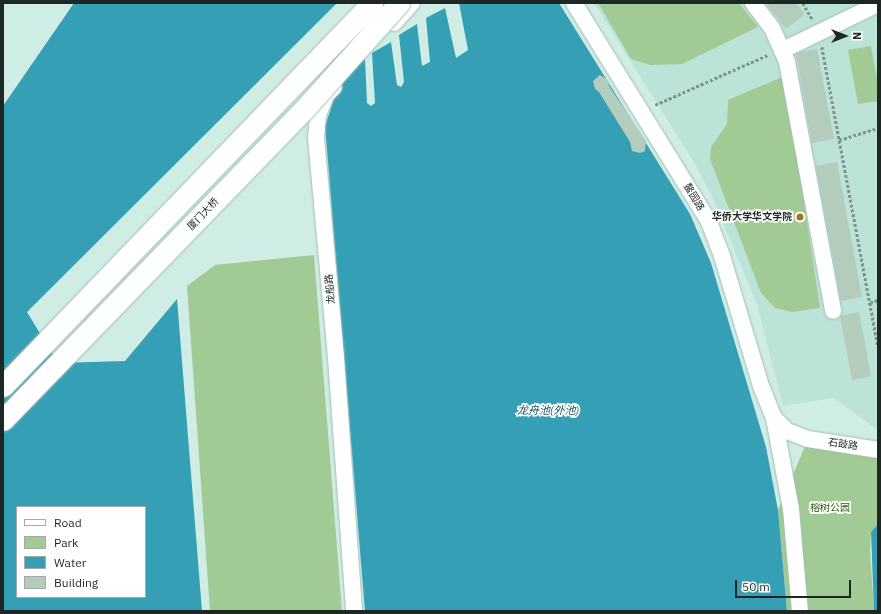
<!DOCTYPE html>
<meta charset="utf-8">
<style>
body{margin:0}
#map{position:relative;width:881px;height:614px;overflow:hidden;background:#d0ede5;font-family:"IBM Plex Sans","Noto Sans SC",sans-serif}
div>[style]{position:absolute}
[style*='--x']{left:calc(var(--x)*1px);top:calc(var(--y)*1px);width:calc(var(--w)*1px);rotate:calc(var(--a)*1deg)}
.built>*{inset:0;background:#bce3d8}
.green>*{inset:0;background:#a2ca94}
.water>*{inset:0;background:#359fb6}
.building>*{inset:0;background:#b4ccbc}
.path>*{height:2.5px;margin-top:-1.25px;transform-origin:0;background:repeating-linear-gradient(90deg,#7f948e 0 3px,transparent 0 5px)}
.roads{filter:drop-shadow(0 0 1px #a2bfb7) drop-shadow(0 0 1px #a2bfb7)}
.minor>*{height:16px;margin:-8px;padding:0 8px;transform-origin:8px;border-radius:8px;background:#fff}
.bridges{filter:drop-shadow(0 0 1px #a2bfb7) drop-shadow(0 0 1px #a2bfb7)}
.major-bridge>*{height:21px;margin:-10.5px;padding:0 10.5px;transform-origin:10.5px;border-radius:10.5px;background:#fff}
.dots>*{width:11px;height:11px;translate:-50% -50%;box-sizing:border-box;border:2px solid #fff;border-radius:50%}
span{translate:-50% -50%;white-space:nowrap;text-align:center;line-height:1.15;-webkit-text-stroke:3.5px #fff;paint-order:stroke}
.street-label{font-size:10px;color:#1d2825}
.poi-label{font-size:10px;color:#1d2825;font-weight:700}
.right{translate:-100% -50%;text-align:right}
.park-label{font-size:10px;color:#295f0f}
.water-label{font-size:11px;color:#1b5461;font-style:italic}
.frame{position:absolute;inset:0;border:4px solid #1d2825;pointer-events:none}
.legend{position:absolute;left:16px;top:506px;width:130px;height:92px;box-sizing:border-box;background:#fff;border:1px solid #a5a9a8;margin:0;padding:5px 7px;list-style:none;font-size:12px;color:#1d2825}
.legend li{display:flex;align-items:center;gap:8px;height:20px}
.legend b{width:20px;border:1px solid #a5a9a8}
.north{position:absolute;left:825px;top:16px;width:40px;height:40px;-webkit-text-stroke:3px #fff;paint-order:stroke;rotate:90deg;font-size:11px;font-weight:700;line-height:16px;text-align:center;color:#1d2825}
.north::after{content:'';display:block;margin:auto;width:14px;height:18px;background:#1d2825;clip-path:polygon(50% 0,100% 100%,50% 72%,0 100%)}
.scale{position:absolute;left:735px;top:580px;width:116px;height:18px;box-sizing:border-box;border:2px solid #1d2825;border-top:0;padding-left:5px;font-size:12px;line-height:14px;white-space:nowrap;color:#1d2825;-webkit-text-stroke:3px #fff;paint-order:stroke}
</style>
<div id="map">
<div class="built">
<i style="clip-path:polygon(594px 3px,878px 3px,878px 430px,833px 398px,783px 406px,757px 304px,713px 199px,695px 164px)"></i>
</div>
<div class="green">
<i style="clip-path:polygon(598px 3px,739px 3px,758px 27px,682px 64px,650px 65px,631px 59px)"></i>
<i style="clip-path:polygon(871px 46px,878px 84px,878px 101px,858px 104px,848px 50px)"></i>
<i style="clip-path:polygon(785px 76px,820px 308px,792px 312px,775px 308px,761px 293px,710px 159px,711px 147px,727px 124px,728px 100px)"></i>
<i style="clip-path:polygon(314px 255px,342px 611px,210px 611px,187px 286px,215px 265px)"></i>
<i style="clip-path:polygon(808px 439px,878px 450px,878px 524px,871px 532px,870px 550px,874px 611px,787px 611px,778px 510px)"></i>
</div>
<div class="water">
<i style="clip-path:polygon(evenodd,74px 3px,337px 3px,27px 312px,58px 363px,125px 361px,177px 299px,202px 611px,3px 611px,3px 106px,74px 3px,17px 507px,145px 507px,145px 597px,17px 597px,17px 507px)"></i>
<i style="clip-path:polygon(459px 3px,559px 3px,690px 214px,711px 263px,766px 447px,778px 510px,787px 611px,365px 611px,325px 126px,337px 90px,353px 66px,365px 59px,367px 103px,371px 106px,375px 103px,372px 53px,391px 42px,397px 85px,401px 87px,404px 82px,399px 35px,417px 24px,422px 66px,430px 62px,426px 18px,445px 8px,456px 58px,468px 50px)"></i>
<i style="clip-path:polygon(878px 524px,878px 611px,874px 611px,871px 532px)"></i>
</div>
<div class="building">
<i style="clip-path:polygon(766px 3px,796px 3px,805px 14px,786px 29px)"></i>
<i style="clip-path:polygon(817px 49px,834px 139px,812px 143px,796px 53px)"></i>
<i style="clip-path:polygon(600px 75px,608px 80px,609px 86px,646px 141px,645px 151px,640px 153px,632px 151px,630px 142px,599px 92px,595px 89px,593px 81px)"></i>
<i style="clip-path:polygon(837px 162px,862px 297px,841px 301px,816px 166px)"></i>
<i style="clip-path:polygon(859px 312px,871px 376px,852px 380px,840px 316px)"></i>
</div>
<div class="path">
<i style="--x:803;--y:3;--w:20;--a:60"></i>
<i style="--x:822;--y:47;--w:304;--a:79.4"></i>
<i style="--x:655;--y:105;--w:124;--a:-23.9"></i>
<i style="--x:839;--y:140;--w:41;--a:-17.1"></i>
<i style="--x:870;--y:303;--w:9;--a:-21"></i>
</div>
<div class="roads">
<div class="minor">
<i style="--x:574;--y:3;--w:257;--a:58.3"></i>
<i style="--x:709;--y:222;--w:36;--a:69"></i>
<i style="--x:722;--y:256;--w:136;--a:73.3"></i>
<i style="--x:761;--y:386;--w:35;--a:68"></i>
<i style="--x:774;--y:418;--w:18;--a:45"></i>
<i style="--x:787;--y:431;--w:22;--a:21"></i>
<i style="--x:808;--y:439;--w:71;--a:8.9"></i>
<i style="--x:753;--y:3;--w:31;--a:53"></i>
<i style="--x:772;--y:28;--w:37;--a:66"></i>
<i style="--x:787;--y:62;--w:253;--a:79.5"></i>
<i style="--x:394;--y:23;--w:27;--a:-48"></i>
<i style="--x:783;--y:50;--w:106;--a:-25.8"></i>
<i style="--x:334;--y:87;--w:11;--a:135"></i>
<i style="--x:326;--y:95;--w:22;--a:112"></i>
<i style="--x:318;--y:115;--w:23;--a:95"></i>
<i style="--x:316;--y:138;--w:221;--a:84.8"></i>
<i style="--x:336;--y:358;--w:254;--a:85.9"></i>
<i style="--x:774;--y:418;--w:93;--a:79.4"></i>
<i style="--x:791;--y:509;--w:102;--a:85"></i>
</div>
</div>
<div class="bridges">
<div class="major-bridge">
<i style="--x:3;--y:386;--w:532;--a:-46.07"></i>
<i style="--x:3;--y:420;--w:437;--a:-45.9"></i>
<i style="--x:307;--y:106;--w:138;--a:-48.2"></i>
</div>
</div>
<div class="dots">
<i style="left:800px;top:217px;background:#9f7524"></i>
</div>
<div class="street-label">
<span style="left:694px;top:197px;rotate:59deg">鳌园路</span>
<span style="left:203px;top:214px;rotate:-46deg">厦门大桥</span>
<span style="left:330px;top:289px;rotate:-95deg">龙船路</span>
<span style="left:843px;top:444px;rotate:8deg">石鼓路</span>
</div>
<div class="poi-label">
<span class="right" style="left:792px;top:217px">华侨大学华文学院</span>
</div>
<div class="park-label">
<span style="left:830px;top:508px">榕树公园</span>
</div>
<div class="water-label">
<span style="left:548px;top:410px">龙舟池(外池)</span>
</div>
<div class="frame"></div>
<ul class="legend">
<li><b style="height:5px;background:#fff"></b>Road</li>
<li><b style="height:11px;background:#a2ca94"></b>Park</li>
<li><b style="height:11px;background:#359fb6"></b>Water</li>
<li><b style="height:11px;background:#b4ccbc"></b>Building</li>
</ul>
<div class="north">N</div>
<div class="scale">50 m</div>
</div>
